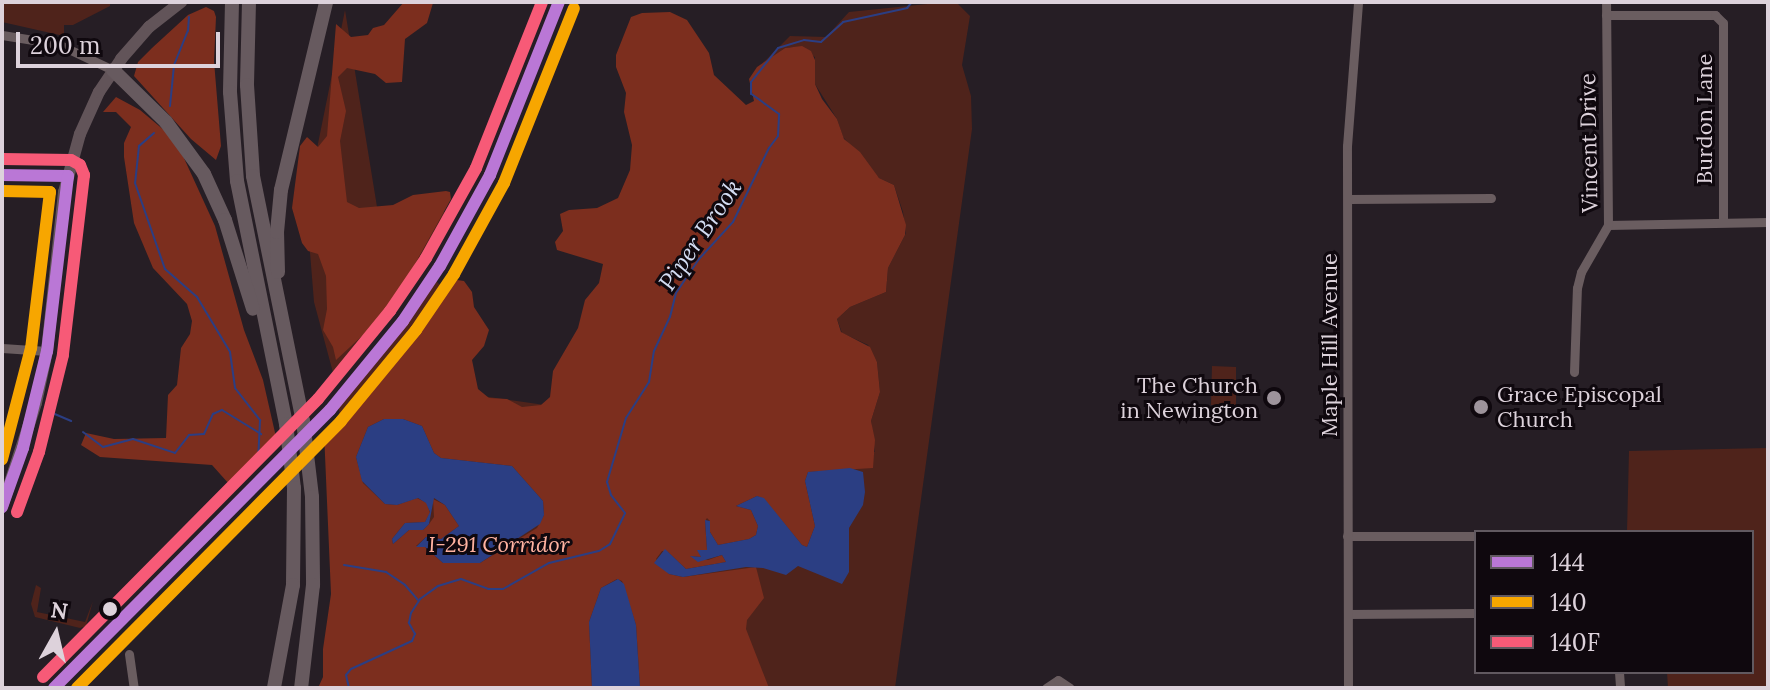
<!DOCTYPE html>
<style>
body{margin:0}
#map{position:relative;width:1770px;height:690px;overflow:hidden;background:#261e25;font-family:Lora,serif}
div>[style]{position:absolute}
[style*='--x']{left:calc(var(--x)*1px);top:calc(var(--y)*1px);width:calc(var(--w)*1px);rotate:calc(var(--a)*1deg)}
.green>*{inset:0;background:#4f231b}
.forest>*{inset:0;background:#7c2e1e}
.water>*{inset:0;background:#2b3e83}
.stream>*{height:2px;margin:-1px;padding:0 1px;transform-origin:1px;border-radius:1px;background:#2b3e83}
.minor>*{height:9px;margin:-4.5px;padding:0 4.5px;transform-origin:4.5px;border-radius:4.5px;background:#6a5d60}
.major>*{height:12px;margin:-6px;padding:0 6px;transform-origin:6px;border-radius:6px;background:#625459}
.highway>*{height:14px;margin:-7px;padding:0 7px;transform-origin:7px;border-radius:7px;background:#675a5f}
.bus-1>*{height:12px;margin:-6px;padding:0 6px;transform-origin:6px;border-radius:6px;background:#ba77d6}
.bus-2>*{height:12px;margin:-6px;padding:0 6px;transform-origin:6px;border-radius:6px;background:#f7a600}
.bus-3>*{height:12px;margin:-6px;padding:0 6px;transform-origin:6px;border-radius:6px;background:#f75a77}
.dots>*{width:22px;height:22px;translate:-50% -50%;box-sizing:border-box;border:4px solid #0f080e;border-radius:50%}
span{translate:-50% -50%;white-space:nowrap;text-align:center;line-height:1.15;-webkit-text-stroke:6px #0f080e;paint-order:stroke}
.street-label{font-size:22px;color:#ddd2db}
.poi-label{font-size:22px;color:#ddd2db}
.right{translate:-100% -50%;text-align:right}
.left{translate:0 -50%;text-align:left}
.park-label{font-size:22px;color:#ffb2a0;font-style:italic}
.water-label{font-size:24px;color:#d3dcf2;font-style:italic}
.frame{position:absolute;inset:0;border:4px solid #ddd2db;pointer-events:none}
.legend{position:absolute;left:1474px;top:530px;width:280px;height:144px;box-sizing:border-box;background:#0f080e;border:2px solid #615960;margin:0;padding:10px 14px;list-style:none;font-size:24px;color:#ddd2db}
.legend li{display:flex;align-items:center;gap:16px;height:40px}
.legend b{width:40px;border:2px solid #615960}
.north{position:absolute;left:16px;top:594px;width:80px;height:80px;-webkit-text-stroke:6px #0f080e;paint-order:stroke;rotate:8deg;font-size:22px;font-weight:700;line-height:32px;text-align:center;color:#ddd2db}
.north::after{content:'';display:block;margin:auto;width:28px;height:36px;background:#ddd2db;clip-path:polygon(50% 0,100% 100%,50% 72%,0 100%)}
.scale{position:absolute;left:16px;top:32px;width:204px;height:36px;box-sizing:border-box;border:4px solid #ddd2db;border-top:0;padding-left:10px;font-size:24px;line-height:28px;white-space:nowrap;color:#ddd2db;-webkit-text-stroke:6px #0f080e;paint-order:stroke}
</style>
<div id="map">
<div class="green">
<i style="clip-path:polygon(2px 2px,110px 2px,110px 6px,73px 25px,64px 25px,64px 36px,2px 22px)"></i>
<i style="clip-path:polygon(947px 2px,958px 4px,970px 16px,962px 65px,971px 96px,972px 129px,895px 688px,335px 688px,355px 535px,338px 402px,436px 281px,477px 321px,468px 394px,875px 452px,871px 421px,880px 392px,877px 362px,868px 345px,842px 333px,837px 319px,850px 307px,886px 292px,888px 268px,906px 233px,903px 212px,894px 185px,879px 178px,843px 137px,837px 119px,815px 84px,815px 57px,793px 47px,785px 48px,762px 64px,790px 36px,826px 37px,849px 12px)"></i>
<i style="clip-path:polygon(345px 10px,378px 213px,455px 212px,396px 305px,335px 380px,314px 302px,306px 203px)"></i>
<i style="clip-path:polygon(1212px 366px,1236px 367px,1236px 406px,1211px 405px)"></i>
<i style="clip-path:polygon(1768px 448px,1768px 688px,1668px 688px,1667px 672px,1752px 672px,1752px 532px,1627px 532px,1629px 451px)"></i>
<i style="clip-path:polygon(36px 585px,41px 588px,37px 612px,85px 622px,93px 601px,86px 626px,80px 628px,35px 617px,31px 604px)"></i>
</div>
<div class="forest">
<i style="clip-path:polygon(404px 2px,433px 3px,427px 23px,405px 39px,402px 82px,386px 83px,375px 74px,347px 68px,338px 77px,346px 111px,340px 141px,347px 202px,359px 208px,393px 205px,413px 195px,446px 191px,450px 192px,451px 199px,401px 289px,376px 323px,336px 360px,333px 347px,323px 330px,327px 309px,326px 276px,318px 254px,308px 251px,302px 243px,292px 208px,300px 146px,307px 137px,318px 147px,327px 136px,336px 24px,351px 37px,368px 35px,373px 28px,384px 25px)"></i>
<i style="clip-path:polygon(206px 7px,214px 11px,216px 17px,214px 61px,221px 146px,216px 160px,191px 139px,134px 76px,138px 62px,152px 48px,188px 15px)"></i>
<i style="clip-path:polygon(evenodd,670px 12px,687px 20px,709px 53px,714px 75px,746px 105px,754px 101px,749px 79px,757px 67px,785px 48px,802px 46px,811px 51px,815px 60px,815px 84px,822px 99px,837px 119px,844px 139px,860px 152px,879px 178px,894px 185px,906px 225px,905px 235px,888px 268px,886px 292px,850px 307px,837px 319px,841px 332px,870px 347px,877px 362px,880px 392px,871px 421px,875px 440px,873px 468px,808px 472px,805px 481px,815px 526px,807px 547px,802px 545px,764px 499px,757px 496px,736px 506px,751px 510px,758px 526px,756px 535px,749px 539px,718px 545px,710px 532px,710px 521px,707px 518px,705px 521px,707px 550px,698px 550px,701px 557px,690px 556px,708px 560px,722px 555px,726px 562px,686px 569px,668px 552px,662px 551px,656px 559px,669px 574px,683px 577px,756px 567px,764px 598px,747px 620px,746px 629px,769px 688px,640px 688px,636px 625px,622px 581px,617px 579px,601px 588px,589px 622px,592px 688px,318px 688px,323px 677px,323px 649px,331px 594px,324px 432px,342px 423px,374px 388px,399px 345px,457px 280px,464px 281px,472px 292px,474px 307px,489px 330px,484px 346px,472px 360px,478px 389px,489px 398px,507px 399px,522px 407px,541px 405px,550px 397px,553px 371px,578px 328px,585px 300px,599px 283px,603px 264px,557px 250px,555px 242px,563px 231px,560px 214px,569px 210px,597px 208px,618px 198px,630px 170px,632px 145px,624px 112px,626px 93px,616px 67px,616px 55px,631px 17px,642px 13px,670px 12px,384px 419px,403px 419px,422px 426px,434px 453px,441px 458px,512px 466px,543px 501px,544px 515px,537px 528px,480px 563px,443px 563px,425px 547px,416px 546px,426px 537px,441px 539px,459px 526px,445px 505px,433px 499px,434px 517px,429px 524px,423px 530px,409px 530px,393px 544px,392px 539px,405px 523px,425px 522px,430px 513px,427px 503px,417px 498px,397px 505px,385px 504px,363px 483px,356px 457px,368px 427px,384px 419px)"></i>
<i style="clip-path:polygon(116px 97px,140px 110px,165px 131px,183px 156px,215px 226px,244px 330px,263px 380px,276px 437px,275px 446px,263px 461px,229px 484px,212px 465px,100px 457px,81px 445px,86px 433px,114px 439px,166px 438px,168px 395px,177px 385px,181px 348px,190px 334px,192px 321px,187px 304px,153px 268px,134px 223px,124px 157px,124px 143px,131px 127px,116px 112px,103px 112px)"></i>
</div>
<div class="water">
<i style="clip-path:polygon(384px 419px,403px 419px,422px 426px,434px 453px,441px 458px,512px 466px,543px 501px,544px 515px,540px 524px,480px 563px,443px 563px,425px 547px,416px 547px,426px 537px,441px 539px,459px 526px,445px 505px,434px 498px,429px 524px,423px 530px,409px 530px,393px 544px,392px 539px,405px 523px,425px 522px,430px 512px,426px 503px,418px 498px,397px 505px,385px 504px,362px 481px,356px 457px,368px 427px)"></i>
<i style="clip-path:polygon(850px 468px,863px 472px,865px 492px,863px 505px,849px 528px,849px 572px,842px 584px,798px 566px,786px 575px,763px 568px,746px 567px,683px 577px,669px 574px,654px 563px,665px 549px,686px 569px,726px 562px,722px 555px,698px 562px,690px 556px,701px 557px,697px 550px,707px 550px,705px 520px,710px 521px,710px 532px,718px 545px,749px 539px,756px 535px,758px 526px,751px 510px,736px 506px,757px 496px,764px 498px,802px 545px,807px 547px,815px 526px,805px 481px,808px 472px)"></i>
<i style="clip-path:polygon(618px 579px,624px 584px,636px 625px,640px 688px,592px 688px,589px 622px,601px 588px)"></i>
</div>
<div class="stream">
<i style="--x:170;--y:106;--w:41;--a:-84.4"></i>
<i style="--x:174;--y:65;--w:37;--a:-68"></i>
<i style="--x:188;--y:31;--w:14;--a:-86"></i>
<i style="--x:154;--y:133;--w:20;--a:139"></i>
<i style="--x:139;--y:146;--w:37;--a:96"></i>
<i style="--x:135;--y:183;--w:91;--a:70.8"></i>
<i style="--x:165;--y:269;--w:43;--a:41.2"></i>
<i style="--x:197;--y:297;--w:64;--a:59"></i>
<i style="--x:230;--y:352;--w:36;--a:82"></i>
<i style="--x:235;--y:388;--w:41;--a:52"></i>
<i style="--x:260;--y:420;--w:42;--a:92.7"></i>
<i style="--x:50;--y:412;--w:23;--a:23"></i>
<i style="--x:83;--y:432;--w:25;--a:37"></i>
<i style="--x:103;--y:447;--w:31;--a:-15"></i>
<i style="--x:133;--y:439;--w:44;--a:18.4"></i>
<i style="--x:175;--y:453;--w:23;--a:-52"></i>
<i style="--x:189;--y:435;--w:15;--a:-4"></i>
<i style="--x:204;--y:434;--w:22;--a:-66"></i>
<i style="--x:213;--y:414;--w:10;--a:-24"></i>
<i style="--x:222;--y:410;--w:46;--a:31.6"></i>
<i style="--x:344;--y:565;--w:43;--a:9.5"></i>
<i style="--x:386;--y:572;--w:23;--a:34"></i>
<i style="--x:405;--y:585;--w:20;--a:49"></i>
<i style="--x:349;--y:688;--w:13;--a:-103"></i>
<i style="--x:346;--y:675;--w:8;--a:-50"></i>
<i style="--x:351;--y:669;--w:67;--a:-24.7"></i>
<i style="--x:412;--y:641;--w:8;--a:-67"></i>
<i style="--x:415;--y:634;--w:13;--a:-119"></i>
<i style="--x:409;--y:623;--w:10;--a:-79"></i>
<i style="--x:411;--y:613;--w:17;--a:-57"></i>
<i style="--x:420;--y:599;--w:22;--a:-36"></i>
<i style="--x:438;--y:586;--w:24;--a:-17"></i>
<i style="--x:461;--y:579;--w:29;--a:20"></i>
<i style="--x:488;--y:589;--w:15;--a:0"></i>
<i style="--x:503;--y:589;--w:53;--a:-29.5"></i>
<i style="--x:549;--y:563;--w:51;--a:-13.5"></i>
<i style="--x:599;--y:551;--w:13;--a:-32"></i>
<i style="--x:610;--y:544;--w:34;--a:-64"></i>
<i style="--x:625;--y:513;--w:23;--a:-128"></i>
<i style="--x:611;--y:495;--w:14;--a:-107"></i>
<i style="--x:607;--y:482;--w:67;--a:-73.5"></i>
<i style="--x:626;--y:418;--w:43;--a:-57.4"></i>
<i style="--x:649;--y:382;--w:31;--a:-81"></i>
<i style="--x:654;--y:351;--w:38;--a:-65"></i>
<i style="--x:670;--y:317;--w:25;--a:-76"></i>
<i style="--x:676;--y:293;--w:41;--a:-55.9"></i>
<i style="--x:699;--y:259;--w:50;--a:-47.4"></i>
<i style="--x:733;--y:222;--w:82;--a:-64.1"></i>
<i style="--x:769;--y:148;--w:15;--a:-53"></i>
<i style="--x:778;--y:136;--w:22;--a:-87"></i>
<i style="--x:779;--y:114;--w:34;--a:-144"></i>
<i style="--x:751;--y:94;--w:12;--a:-90"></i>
<i style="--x:751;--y:82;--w:43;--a:-51.5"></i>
<i style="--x:778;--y:48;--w:27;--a:-17"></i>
<i style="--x:804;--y:40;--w:17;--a:7"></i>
<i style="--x:821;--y:42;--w:30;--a:-42"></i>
<i style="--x:843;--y:22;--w:66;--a:-12.3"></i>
<i style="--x:907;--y:8;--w:8;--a:-50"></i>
</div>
<div class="minor">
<i style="--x:1606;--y:15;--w:109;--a:0"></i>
<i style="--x:1715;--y:15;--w:11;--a:45"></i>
<i style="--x:1723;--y:23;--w:199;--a:90"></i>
<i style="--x:2;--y:35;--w:57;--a:9.1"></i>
<i style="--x:58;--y:44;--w:61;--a:25.3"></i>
<i style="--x:2;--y:175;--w:66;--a:0.9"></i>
<i style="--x:1348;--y:199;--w:143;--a:-0.4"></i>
<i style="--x:1608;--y:225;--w:160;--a:-1.1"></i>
<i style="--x:2;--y:348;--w:45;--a:3.8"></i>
<i style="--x:1574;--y:372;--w:84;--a:-88"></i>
<i style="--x:1577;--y:288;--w:16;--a:-76"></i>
<i style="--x:1581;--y:272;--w:54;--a:-60.1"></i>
<i style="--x:1608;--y:225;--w:223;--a:-90.5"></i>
<i style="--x:1347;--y:536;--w:129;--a:0"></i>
<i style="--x:1348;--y:614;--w:128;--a:-0.4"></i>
<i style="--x:129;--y:654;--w:34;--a:82"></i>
<i style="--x:1619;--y:672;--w:16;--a:86"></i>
<i style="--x:1046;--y:688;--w:14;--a:-34"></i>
<i style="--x:1058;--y:680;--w:14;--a:34"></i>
<i style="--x:1348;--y:688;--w:542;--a:-90.11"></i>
<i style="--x:1347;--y:146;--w:144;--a:-85.6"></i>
</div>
<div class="major">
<i style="--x:2;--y:507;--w:109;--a:-71.9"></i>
<i style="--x:36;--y:403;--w:53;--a:-78.1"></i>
<i style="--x:47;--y:351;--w:160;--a:-83.9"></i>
<i style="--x:64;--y:192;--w:60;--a:-74.6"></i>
<i style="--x:80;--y:134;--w:46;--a:-65.7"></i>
<i style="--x:99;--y:92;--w:40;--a:-56"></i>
<i style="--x:121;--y:59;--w:43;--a:-48.8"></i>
<i style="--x:149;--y:27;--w:41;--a:-38"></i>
</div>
<div class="highway">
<i style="--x:232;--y:2;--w:90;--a:91.3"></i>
<i style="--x:230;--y:92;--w:89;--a:85.5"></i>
<i style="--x:237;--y:181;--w:248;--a:78.6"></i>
<i style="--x:286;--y:424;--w:64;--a:82.9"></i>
<i style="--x:294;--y:488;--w:97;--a:90.6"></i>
<i style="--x:293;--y:585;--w:105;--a:100.5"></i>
<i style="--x:249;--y:2;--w:83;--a:91.4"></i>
<i style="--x:247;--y:85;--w:91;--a:86.2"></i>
<i style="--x:253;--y:176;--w:250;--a:78.5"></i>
<i style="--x:303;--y:421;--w:77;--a:83.2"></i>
<i style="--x:312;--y:497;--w:88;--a:89.3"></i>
<i style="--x:313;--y:585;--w:104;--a:96.6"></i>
<i style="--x:113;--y:70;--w:74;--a:44.5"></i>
<i style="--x:166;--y:122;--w:64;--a:53.8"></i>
<i style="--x:204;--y:174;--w:51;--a:65.5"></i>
<i style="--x:225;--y:220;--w:93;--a:72.5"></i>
<i style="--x:278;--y:272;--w:40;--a:-91.4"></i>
<i style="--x:277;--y:232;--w:42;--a:-84.6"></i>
<i style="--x:281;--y:190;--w:193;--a:-76.5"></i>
</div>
<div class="bus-1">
<i style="--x:2;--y:175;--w:66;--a:0.9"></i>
<i style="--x:68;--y:176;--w:176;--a:96.8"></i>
<i style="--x:47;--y:351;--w:100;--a:103.9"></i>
<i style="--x:23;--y:448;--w:63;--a:109.6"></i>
<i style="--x:54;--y:688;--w:392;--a:-45.2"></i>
<i style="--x:330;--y:410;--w:115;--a:-50.6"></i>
<i style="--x:403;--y:321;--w:66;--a:-56.1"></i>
<i style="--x:440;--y:266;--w:104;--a:-61.2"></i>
<i style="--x:490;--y:175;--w:186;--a:-68.3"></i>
</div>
<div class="bus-2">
<i style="--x:2;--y:191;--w:48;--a:1.2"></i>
<i style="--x:50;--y:192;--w:157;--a:96.9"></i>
<i style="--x:31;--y:348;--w:115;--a:104.6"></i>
<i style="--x:77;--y:688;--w:375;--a:-45.3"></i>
<i style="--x:341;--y:421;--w:118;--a:-50.5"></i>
<i style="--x:416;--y:330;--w:68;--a:-55.8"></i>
<i style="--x:454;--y:274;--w:104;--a:-61.2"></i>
<i style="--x:504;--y:183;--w:188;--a:-68.2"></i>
</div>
<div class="bus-3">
<i style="--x:2;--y:159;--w:69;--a:0.8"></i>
<i style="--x:71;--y:160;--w:10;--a:29"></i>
<i style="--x:80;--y:165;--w:11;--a:68"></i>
<i style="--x:84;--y:175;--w:181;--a:96.7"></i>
<i style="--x:63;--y:355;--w:100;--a:103.9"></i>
<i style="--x:39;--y:452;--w:64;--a:110.1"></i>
<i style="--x:43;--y:677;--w:391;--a:-45.3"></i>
<i style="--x:318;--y:399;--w:114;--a:-50.7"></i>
<i style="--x:390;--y:311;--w:64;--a:-55.8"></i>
<i style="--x:426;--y:258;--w:103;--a:-60.9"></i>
<i style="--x:476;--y:168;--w:179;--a:-68.3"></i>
</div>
<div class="dots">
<i style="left:1274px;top:398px;background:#9d939b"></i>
<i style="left:1481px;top:407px;background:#9d939b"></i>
<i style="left:110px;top:609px;background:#ddd2db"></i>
</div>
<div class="street-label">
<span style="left:1705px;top:119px;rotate:-90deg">Burdon Lane</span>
<span style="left:1589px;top:143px;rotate:-91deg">Vincent Drive</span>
<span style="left:1330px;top:345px;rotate:-90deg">Maple Hill Avenue</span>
</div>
<div class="poi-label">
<span class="right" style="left:1258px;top:398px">The Church<br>in Newington</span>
<span class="left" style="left:1497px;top:407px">Grace Episcopal<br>Church</span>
</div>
<div class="park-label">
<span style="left:499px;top:545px">I-291 Corridor</span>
</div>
<div class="water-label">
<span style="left:700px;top:235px;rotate:-56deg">Piper Brook</span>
</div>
<div class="frame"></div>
<ul class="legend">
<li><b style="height:10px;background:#ba77d6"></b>144</li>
<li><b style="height:10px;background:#f7a600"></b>140</li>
<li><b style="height:10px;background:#f75a77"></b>140F</li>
</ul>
<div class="north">N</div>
<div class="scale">200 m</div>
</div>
